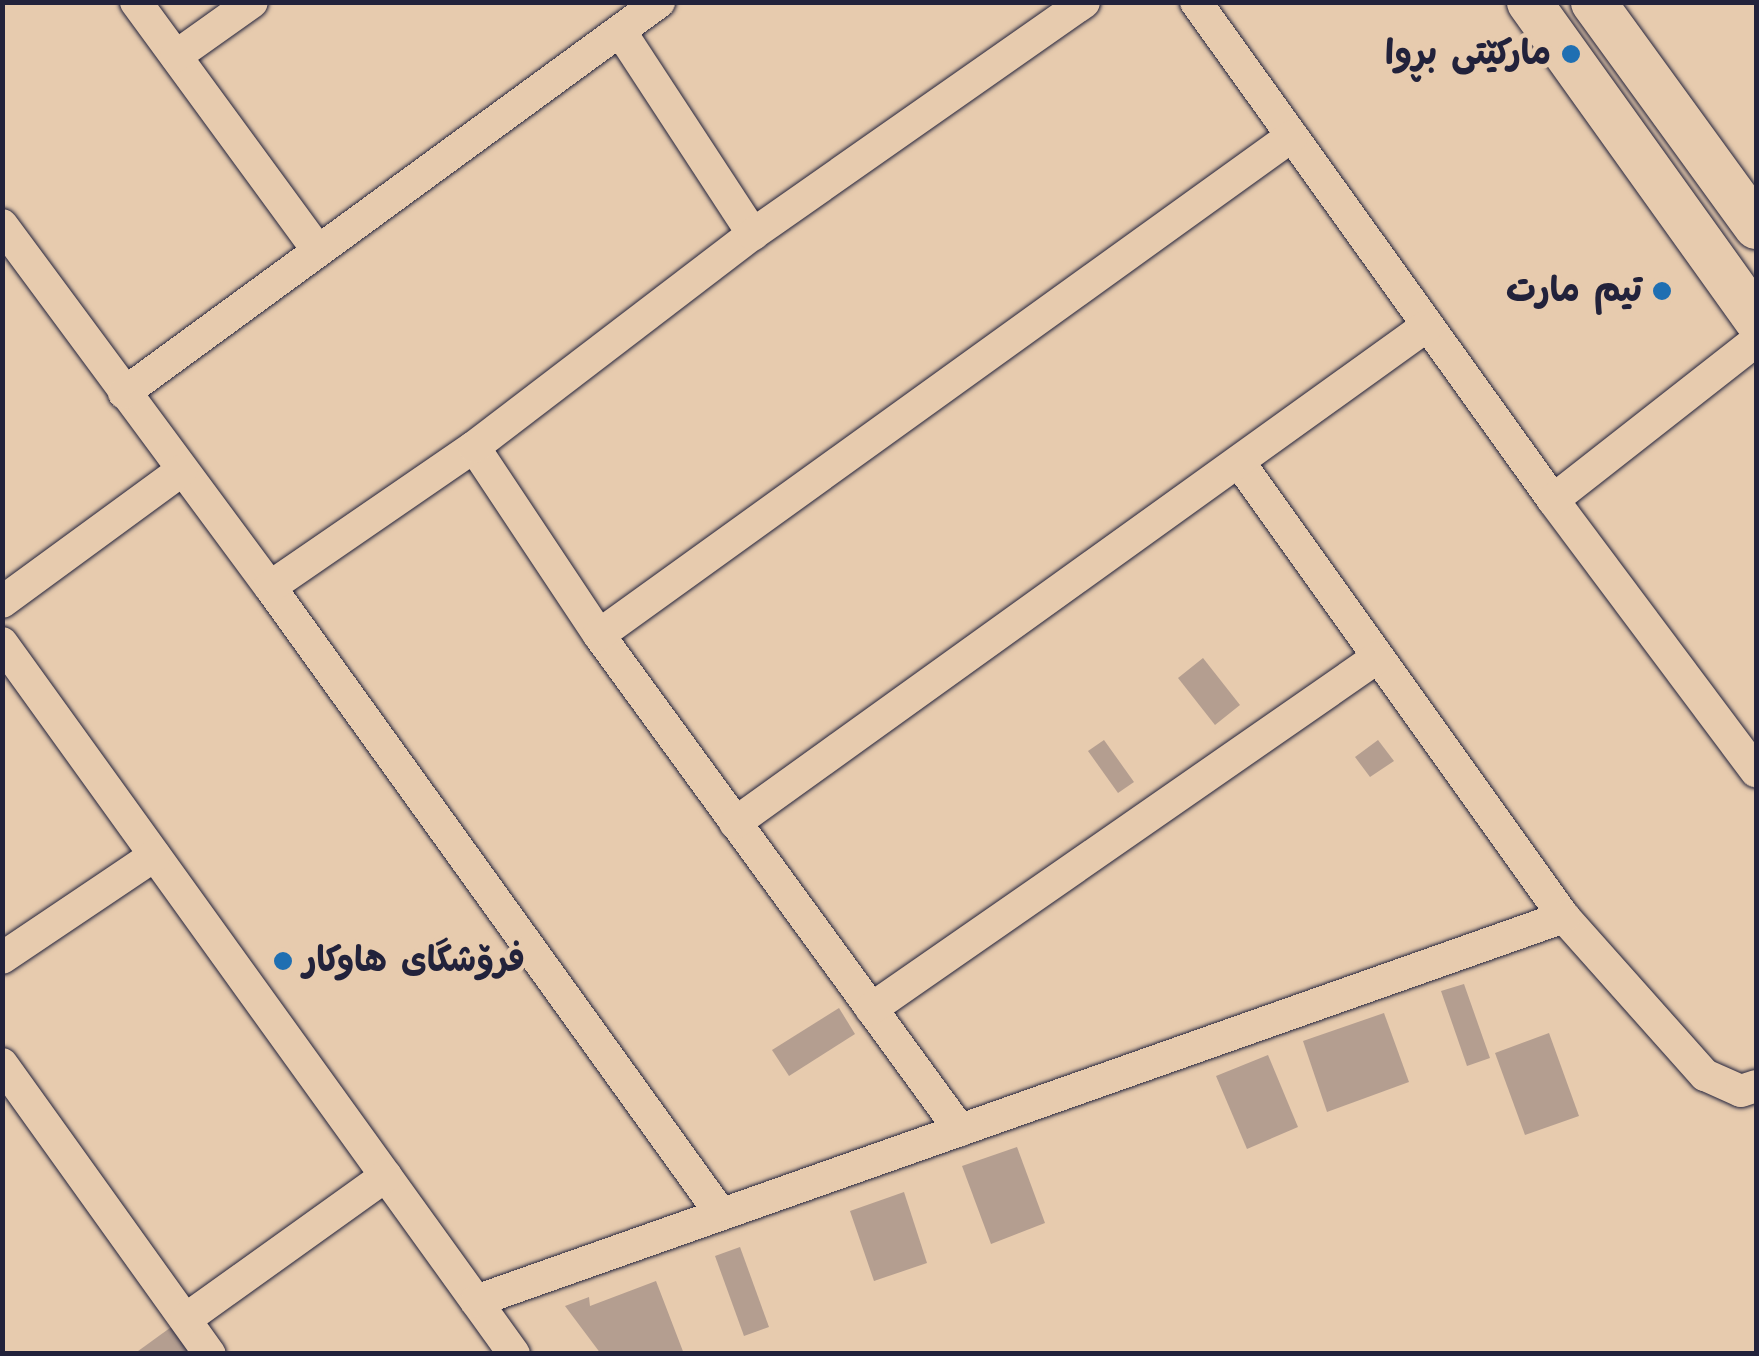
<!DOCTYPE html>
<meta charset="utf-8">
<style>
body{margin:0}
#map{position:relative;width:1759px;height:1356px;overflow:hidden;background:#e7cbae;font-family:"Architects Daughter","Playpen Sans Arabic",sans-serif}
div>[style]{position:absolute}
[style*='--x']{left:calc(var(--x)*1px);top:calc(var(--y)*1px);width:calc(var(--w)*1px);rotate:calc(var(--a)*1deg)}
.building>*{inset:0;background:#b49e90}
.roads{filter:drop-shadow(0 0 2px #22223b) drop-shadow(0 0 2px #22223b)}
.street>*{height:32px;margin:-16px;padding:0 16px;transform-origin:16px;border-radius:16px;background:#e7cbae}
.secondary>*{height:45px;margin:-22.5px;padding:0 22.5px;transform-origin:22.5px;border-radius:22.5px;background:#e7cbae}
.dots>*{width:28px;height:28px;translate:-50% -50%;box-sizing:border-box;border:5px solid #e7cbae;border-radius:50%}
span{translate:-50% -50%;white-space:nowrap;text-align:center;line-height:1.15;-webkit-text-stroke:9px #e7cbae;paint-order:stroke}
.poi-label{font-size:35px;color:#22223b;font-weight:700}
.right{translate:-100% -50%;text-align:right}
.left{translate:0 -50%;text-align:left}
.frame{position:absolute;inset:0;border:5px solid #22223b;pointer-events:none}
</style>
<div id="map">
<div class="building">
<i style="clip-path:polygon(1203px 658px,1240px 705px,1215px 725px,1178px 678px)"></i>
<i style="clip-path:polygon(1104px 740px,1134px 782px,1118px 793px,1088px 751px)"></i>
<i style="clip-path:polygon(1378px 740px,1394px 761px,1370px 777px,1355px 757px)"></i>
<i style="clip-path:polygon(1464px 984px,1490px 1058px,1467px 1066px,1441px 991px)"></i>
<i style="clip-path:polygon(839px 1008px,855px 1034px,789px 1076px,772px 1050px)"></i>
<i style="clip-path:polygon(1384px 1013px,1409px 1082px,1327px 1112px,1303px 1041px)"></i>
<i style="clip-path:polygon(1549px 1033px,1579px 1116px,1525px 1135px,1495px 1053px)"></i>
<i style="clip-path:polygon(1268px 1055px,1298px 1127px,1247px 1149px,1216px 1076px)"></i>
<i style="clip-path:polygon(1017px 1147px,1045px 1223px,991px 1244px,962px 1166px)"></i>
<i style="clip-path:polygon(904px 1192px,927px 1263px,874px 1281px,850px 1211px)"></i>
<i style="clip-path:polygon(740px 1247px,769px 1327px,744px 1336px,715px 1256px)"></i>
<i style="clip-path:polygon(656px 1281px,684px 1354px,601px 1354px,565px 1306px,589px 1297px,590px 1306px)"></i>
<i style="clip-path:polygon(174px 1325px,194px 1354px,134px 1354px)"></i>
</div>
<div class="roads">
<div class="street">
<i style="--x:136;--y:2;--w:308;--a:53.8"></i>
<i style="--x:1196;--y:2;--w:613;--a:54.36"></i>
<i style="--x:1553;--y:500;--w:339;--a:53.2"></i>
<i style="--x:620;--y:31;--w:243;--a:56.8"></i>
<i style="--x:176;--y:56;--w:93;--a:-35.4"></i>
<i style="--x:2;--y:225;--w:450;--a:53.5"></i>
<i style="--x:270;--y:587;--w:772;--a:54.27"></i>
<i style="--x:124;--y:393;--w:663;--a:-36.16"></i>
<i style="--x:474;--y:447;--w:226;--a:56.4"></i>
<i style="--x:599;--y:635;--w:613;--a:53.9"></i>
<i style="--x:1239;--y:462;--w:559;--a:54.46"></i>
<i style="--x:1564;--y:917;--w:212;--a:48.3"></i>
<i style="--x:1705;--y:1075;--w:39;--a:24"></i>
<i style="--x:1741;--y:1091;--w:16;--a:-18"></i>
<i style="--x:1553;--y:500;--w:258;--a:-38.1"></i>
<i style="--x:270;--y:587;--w:247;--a:-34.5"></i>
<i style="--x:474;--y:447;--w:351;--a:-37.4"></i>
<i style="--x:753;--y:234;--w:404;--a:-35"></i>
<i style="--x:2;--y:602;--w:222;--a:-36.2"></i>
<i style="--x:599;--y:635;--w:854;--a:-35.76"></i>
<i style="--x:2;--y:643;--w:876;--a:54.24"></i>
<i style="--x:735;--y:823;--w:853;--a:-35.7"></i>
<i style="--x:2;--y:958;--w:184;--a:-33.9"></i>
<i style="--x:871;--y:1009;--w:617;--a:-34.77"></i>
<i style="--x:2;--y:1064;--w:357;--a:54.4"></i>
<i style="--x:476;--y:1301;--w:1154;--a:-19.44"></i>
<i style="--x:186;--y:1319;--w:246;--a:-35.6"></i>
</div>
<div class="secondary">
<i style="--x:1529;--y:2;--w:390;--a:54.4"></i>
<i style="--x:1593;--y:2;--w:277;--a:54"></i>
</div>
</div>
<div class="dots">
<i style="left:1571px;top:54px;background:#1f6fb2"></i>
<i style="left:1662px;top:291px;background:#1f6fb2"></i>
<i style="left:283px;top:961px;background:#1f6fb2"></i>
</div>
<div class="poi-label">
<span class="right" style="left:1551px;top:54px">مارکێتی بڕوا</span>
<span class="right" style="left:1642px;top:291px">تیم مارت</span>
<span class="left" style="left:303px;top:961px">فرۆشگای ھاوکار</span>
</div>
<div class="frame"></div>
</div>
